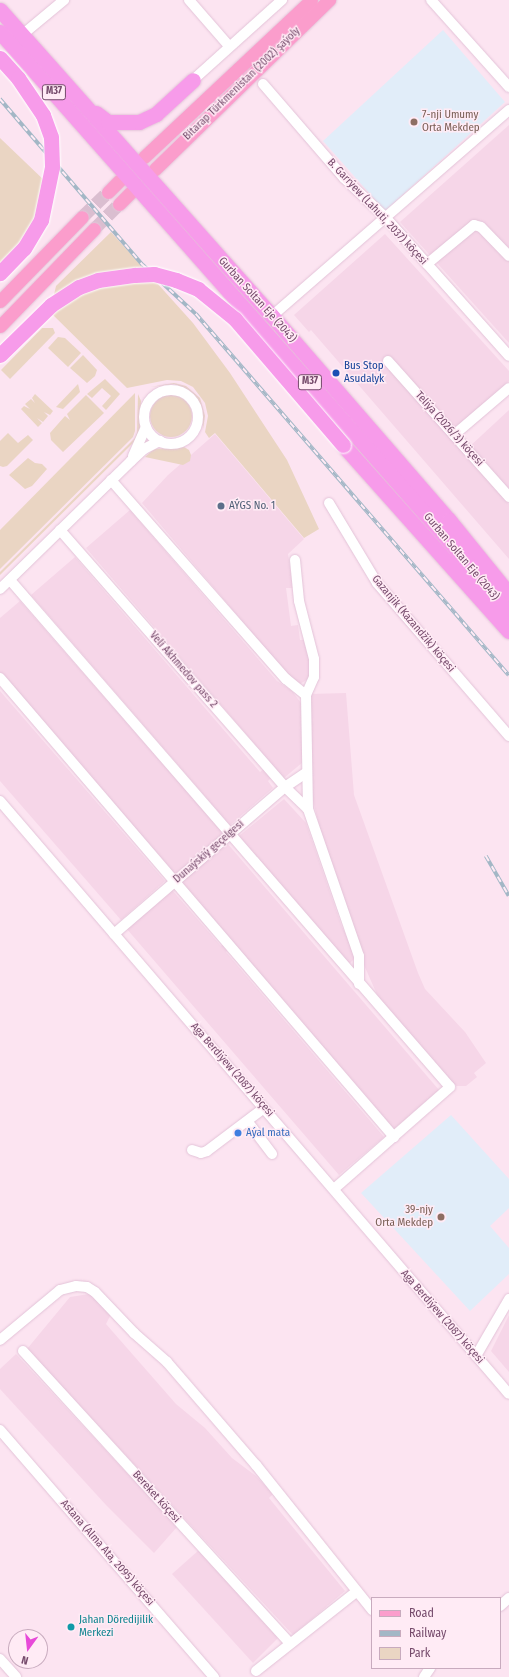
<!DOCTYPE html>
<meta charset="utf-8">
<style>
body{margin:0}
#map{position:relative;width:509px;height:1677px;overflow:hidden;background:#fce4f1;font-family:"Fira Sans Condensed",sans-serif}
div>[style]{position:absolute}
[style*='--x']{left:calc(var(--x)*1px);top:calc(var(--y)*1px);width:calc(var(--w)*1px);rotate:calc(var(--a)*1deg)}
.residential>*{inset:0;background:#f6d6e8}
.education>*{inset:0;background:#e1edf9}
.green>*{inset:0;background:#ead5c3}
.round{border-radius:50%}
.major-tunnel>*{height:13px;margin-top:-6.5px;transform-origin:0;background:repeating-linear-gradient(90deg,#dabed0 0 13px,transparent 0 19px)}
.roads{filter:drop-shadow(0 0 1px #e3c3d8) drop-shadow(0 0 1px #e3c3d8)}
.minor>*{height:10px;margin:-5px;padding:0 5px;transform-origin:5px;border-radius:5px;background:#fff}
.minor>.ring{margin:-5px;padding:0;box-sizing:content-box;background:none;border:10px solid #fff;border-radius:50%}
.major>*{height:13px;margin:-6.5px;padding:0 6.5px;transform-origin:6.5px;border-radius:6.5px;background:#fb9dcc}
.highway>*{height:15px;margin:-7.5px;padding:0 7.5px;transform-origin:7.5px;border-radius:7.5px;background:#f79bea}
.rail>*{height:3.5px;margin-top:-1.75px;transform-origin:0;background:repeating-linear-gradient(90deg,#ffebf5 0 6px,#a3b7c6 0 12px);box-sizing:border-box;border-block:1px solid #a3b7c6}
.bridges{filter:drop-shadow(0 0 1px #fff) drop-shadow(0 0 1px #fff)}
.highway-bridge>*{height:15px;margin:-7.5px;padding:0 7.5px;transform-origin:7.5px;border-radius:7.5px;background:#f79bea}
.dots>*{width:11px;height:11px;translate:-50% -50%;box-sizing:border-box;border:2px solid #ffebf5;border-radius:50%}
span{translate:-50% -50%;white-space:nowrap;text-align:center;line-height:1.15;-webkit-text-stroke:3px #ffebf5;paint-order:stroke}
.shield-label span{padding:1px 3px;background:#ffebf5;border:1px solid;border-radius:3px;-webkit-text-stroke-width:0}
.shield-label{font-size:10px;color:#754a6b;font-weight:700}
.street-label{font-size:11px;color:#754a6b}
.education-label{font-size:11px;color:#785e54}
.left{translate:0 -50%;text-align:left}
.right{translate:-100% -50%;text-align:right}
.transit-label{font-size:11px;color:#164399}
.service-label{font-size:11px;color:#4e5e75}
.shop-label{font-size:11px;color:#366cbe}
.culture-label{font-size:11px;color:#0d838f}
.legend{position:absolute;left:371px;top:1597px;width:130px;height:72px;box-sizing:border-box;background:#ffebf5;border:1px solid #c8abbe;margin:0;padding:5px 7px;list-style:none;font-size:12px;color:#754a6b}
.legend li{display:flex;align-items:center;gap:8px;height:20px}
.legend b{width:20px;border:1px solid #c8abbe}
.north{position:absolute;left:8px;top:1629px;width:40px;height:40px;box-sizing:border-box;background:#ffebf5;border:1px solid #c8abbe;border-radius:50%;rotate:195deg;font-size:11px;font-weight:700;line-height:16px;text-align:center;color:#754a6b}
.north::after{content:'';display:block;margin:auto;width:14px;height:18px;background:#e749d8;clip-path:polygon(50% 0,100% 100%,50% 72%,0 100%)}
</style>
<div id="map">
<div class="residential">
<i style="clip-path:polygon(509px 125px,509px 343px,400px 222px)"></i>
<i style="clip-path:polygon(385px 234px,509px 371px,509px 381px,456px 429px,390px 357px,384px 362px,509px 504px,509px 559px,311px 330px,309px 332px,294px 315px)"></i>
<i style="clip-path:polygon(509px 410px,509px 493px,468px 448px)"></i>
<i style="clip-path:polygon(215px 434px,304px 539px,288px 554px,293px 588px,286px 588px,291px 626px,298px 625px,300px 640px,308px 640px,311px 677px,297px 686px,142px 503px,168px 475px)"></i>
<i style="clip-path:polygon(130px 510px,277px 681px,292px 691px,301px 703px,303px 762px,284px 778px,86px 548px)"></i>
<i style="clip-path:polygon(75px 557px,260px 772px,264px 769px,271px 778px,268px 781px,273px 788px,230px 825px,31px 595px)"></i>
<i style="clip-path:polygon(20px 601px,224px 834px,176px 875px,0 672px,0 618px)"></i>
<i style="clip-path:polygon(0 691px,165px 881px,121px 920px,0 781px)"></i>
<i style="clip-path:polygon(346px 693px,354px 795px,418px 973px,425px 989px,465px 1032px,486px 1063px,474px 1073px,477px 1077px,466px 1086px,456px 1086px,379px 999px,364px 965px,318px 821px,313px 801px,310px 694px)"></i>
<i style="clip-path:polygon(284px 799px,306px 823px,342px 927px,353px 949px,355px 958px,349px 964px,239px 836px)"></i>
<i style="clip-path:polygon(227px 843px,439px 1090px,394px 1129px,181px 883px)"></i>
<i style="clip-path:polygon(172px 890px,221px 946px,223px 944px,228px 950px,226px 952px,384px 1137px,339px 1175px,126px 928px)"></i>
<i style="clip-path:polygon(89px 1294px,111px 1314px,106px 1324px,176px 1404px,205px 1428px,232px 1458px,256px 1476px,273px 1494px,269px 1498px,345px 1591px,293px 1635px,27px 1349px,70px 1297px)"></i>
<i style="clip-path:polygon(509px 1315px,509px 1372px,491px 1351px)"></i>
<i style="clip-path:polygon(16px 1354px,177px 1527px,154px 1553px,106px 1505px,0 1389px,0 1369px)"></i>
<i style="clip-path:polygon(199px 1550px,278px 1638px,253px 1663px,172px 1574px)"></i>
</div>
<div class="education">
<i style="clip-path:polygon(443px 30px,505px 102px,385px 211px,323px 141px)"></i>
<i style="clip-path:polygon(451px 1115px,509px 1179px,509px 1208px,490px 1226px,509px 1248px,509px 1274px,470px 1311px,361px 1193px)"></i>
</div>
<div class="green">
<i style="clip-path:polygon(0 138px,47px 183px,33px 227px,0 265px)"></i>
<i style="clip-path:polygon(111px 232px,193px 323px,230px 373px,287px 460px,319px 529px,304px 538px,215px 433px,209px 438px,205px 432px,208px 416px,205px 403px,193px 387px,181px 381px,167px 380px,127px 388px,50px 312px,56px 286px)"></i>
<i style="clip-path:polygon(42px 328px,53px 328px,55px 333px,10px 379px,1px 370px)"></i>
<i style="clip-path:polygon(58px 337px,65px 338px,81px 353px,68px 367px,48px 348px)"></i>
<i style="clip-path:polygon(83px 355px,97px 370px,95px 376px,87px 383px,70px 368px)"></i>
<i style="clip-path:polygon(105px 379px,120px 394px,106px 410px,102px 406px,111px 396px,102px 388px,92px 398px,87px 394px)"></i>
<i style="clip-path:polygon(174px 383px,186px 386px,200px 398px,205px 416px,203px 429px,201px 405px,190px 391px,174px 384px,150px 387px)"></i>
<i style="clip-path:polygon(78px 384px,80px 392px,63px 409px,56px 407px)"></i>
<i style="clip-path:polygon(135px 393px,135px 431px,133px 437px,0 569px,0 530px)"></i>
<i style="clip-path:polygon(35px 394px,53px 411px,50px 415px,44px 412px,48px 416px,43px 422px,37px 418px,42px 423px,38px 427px,21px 409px,24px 406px,30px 409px,25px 404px,31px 399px,35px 403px,32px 398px)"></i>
<i style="clip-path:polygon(138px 394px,141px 401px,140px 431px,136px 440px,0 575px,0 572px,135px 438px,137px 433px)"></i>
<i class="round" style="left:150px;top:395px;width:42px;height:42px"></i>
<i style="clip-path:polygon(86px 395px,104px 413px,63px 452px,51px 440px,50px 433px,65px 416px,70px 420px,67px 414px)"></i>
<i style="clip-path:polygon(8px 433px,18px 443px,28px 435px,33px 440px,7px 466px,3px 467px,0 466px,0 441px)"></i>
<i style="clip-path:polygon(184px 447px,189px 450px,191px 455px,190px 461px,183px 465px,145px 457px,154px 449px)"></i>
<i style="clip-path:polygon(28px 458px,35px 463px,42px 464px,47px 469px,32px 486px,25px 489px,9px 475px)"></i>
</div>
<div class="major-tunnel">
<i style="--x:82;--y:217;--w:36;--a:-44"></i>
<i style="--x:94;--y:229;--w:35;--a:-45"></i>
</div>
<div class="roads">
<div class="minor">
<i style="--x:189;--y:0;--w:61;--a:49"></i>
<i style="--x:431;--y:0;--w:117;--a:48.1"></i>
<i style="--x:22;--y:35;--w:55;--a:-39.8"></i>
<i style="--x:193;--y:80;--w:120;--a:-42"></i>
<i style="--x:263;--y:84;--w:124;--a:49.2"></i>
<i style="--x:344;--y:178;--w:59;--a:43.6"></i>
<i style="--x:387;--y:219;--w:183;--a:48.3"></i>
<i style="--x:427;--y:264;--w:61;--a:-39.7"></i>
<i style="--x:474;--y:225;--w:7;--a:16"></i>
<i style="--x:481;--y:227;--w:40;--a:46"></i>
<i style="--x:272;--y:316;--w:314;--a:-41"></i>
<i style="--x:388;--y:361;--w:182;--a:48.3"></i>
<i class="ring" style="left:144px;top:390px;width:44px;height:44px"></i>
<i style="--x:454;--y:435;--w:72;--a:-40.5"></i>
<i style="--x:133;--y:456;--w:32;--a:-66"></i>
<i style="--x:111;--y:480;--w:265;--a:48.7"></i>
<i style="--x:286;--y:679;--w:26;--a:39"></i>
<i style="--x:306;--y:695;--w:114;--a:89"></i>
<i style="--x:308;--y:809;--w:156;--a:70.9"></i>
<i style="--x:359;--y:956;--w:28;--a:90"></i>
<i style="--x:329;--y:503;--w:93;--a:59"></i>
<i style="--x:377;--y:583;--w:202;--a:49.2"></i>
<i style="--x:60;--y:530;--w:342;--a:48.8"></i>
<i style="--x:285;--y:787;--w:32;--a:44"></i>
<i style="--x:295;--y:560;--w:41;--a:84.4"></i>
<i style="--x:299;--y:601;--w:60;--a:75.5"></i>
<i style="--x:314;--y:659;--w:18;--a:90"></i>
<i style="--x:314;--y:677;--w:20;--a:114"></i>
<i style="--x:10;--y:580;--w:671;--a:49.05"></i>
<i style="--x:450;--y:1087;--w:154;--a:138.7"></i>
<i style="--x:0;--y:589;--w:183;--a:-44.3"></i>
<i style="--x:131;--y:461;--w:18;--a:-43"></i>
<i style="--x:144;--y:449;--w:18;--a:-27"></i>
<i style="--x:0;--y:678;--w:605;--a:49.36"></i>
<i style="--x:0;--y:801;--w:781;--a:49.36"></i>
<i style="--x:114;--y:934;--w:225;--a:-40.7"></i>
<i style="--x:285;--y:787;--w:25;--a:-34"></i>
<i style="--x:248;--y:1122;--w:40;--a:53"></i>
<i style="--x:192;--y:1150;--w:9;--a:18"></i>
<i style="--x:201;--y:1153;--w:6;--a:-18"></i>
<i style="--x:207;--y:1151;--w:71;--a:-37"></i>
<i style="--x:0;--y:1340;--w:78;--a:-39.8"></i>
<i style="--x:60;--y:1290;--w:16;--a:-14"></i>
<i style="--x:76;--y:1286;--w:11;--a:5"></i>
<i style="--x:87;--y:1287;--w:9;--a:32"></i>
<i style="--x:95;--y:1292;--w:57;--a:46.4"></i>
<i style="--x:134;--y:1333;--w:44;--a:41.3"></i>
<i style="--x:167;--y:1362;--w:136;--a:49.2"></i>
<i style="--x:256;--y:1465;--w:186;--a:51.3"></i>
<i style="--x:23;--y:1351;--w:396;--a:47.6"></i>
<i style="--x:476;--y:1356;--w:66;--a:-59.9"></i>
<i style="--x:0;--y:1430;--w:327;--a:49.1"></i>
<i style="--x:500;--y:1606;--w:12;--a:-42"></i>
<i style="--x:0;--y:1659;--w:24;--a:48"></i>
<i style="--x:256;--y:1671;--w:127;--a:-38.3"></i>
<i style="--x:424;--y:1677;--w:11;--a:-56"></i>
</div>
<div class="major">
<i style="--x:144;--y:157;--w:229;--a:-43.2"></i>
<i style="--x:155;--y:169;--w:243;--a:-44.2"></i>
<i style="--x:108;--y:192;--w:16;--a:-45"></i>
<i style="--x:119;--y:204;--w:16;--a:-45"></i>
<i style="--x:0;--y:301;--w:117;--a:-45.7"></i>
<i style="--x:0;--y:326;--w:135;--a:-45.9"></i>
</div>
<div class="highway">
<i style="--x:0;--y:10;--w:409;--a:48.4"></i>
<i style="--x:272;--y:316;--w:270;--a:49.1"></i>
<i style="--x:449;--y:520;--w:95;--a:51"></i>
<i style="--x:0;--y:32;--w:680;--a:48.58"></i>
<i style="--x:450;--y:542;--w:93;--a:50.7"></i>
<i style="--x:96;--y:113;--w:15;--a:37"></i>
<i style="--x:108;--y:122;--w:31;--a:0"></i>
<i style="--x:139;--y:122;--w:19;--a:-25"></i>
<i style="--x:156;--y:114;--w:50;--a:-42.6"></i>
<i style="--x:343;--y:445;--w:249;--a:48.3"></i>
</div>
</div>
<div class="rail">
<i style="--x:0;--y:99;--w:219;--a:49.3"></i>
<i style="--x:143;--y:265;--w:72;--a:42.8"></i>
<i style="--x:196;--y:314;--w:478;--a:49.1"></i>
<i style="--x:486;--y:856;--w:46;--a:60.1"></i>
</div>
<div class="bridges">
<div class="highway-bridge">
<i style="--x:0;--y:58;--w:27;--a:48"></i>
<i style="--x:18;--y:78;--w:45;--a:56"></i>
<i style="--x:43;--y:115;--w:23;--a:70"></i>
<i style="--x:51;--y:137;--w:30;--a:88"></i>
<i style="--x:52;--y:167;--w:54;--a:101.7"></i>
<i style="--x:41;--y:220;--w:33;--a:121"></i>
<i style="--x:24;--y:248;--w:35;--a:134"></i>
<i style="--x:0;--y:355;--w:71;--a:-44.4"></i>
<i style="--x:51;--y:305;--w:33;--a:-33"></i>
<i style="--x:79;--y:287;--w:20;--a:-20"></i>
<i style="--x:98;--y:280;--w:37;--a:-8"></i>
<i style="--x:135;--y:275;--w:19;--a:-3"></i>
<i style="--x:154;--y:274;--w:23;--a:15"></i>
<i style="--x:176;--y:280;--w:24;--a:22"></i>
<i style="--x:198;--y:289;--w:48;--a:39"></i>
<i style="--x:235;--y:319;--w:166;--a:49.4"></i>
</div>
</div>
<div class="dots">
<i style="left:414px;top:122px;background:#8d6e63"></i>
<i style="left:336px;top:373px;background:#1a4fb4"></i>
<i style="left:221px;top:506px;background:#5c6f8a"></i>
<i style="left:238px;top:1133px;background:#3f7fe0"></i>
<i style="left:441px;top:1217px;background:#8d6e63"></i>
<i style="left:71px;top:1627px;background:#0f9aa8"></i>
</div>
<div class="shield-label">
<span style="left:54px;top:92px">M37</span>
<span style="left:310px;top:382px">M37</span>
</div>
<div class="street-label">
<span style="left:242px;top:84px;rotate:-44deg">Bitarap Türkmenistan (2002) şaýoly</span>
<span style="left:377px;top:212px;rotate:47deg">B. Garrýew (Lahuti, 2037) köçesi</span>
<span style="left:257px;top:300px;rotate:48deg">Gurban Soltan Eje (2043)</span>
<span style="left:449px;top:429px;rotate:48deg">Teliýa (2026/3) köçesi</span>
<span style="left:461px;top:557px;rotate:50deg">Gurban Soltan Eje (2043)</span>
<span style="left:413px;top:624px;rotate:50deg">Gazanjik (Kazandžik) köçesi</span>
<span style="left:183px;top:670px;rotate:49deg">Veli Akhmedov pass 2</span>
<span style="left:209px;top:852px;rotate:-41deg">Dunaýskiý geçelgesi</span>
<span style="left:232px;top:1070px;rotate:49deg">Aga Berdiýew (2087) köçesi</span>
<span style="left:442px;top:1317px;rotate:49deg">Aga Berdiýew (2087) köçesi</span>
<span style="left:156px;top:1497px;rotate:48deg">Bereket köçesi</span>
<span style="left:107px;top:1553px;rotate:49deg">Astana (Alma Ata, 2095) köçesi</span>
</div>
<div class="education-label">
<span class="left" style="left:422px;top:122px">7-nji Umumy<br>Orta Mekdep</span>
<span class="right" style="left:433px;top:1217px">39-njy<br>Orta Mekdep</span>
</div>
<div class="transit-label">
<span class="left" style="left:344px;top:373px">Bus Stop<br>Asudalyk</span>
</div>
<div class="service-label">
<span class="left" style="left:229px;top:506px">AÝGS No. 1</span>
</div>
<div class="shop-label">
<span class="left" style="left:246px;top:1133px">Aýal mata</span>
</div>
<div class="culture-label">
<span class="left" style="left:79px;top:1627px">Jahan Döredijilik<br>Merkezi</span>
</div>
<ul class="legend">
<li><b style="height:5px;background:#fb9dcc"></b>Road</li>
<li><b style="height:5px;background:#a3b7c6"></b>Railway</li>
<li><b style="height:11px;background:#ead5c3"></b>Park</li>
</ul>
<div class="north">N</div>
</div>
